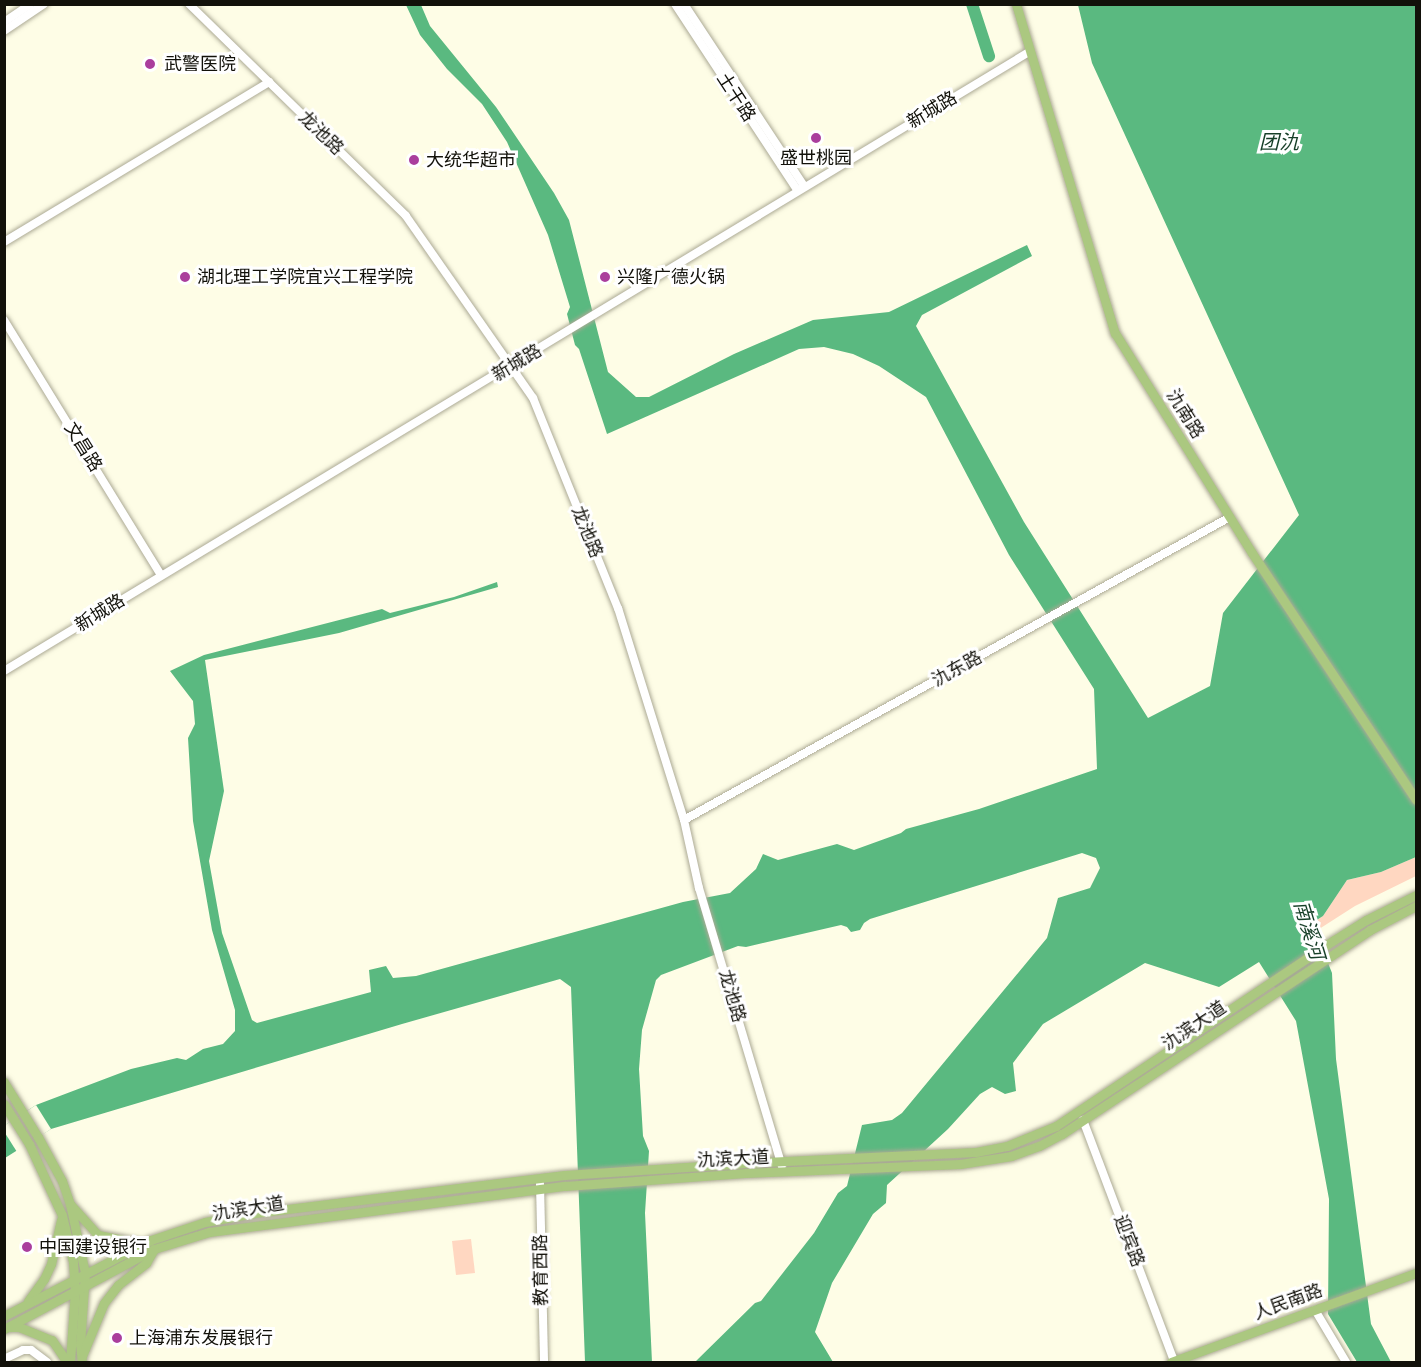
<!DOCTYPE html>
<meta charset="utf-8">
<style>
body{margin:0}
#map{position:relative;width:1421px;height:1367px;overflow:hidden;background:#fefde6;font-family:"Libre Baskerville","Noto Sans SC",serif}
div>[style]{position:absolute}
[style*='--x']{left:calc(var(--x)*1px);top:calc(var(--y)*1px);width:calc(var(--w)*1px);rotate:calc(var(--a)*1deg)}
.green>*{inset:0;background:#ffd7c1}
.water>*{inset:0;background:#5ab980}
.pier>*{inset:0;background:#fefde6}
.river>*{height:12px;margin:-6px;padding:0 6px;transform-origin:6px;border-radius:6px;background:#5ab980}
.roads{filter:drop-shadow(0 0 2px #acaa95) drop-shadow(0 0 2px #acaa95)}
.minor>*{height:8px;margin:-4px;padding:0 4px;transform-origin:4px;border-radius:4px;background:#fff}
.major>*{height:9px;margin:-4.5px;padding:0 4.5px;transform-origin:4.5px;border-radius:4.5px;background:#abc880}
.dots>*{width:16px;height:16px;translate:-50% -50%;box-sizing:border-box;border:3px solid #fff;border-radius:50%}
span{translate:-50% -50%;white-space:nowrap;text-align:center;line-height:1.15;-webkit-text-stroke:6px #fff;paint-order:stroke}
.poi-label{font-size:18px;color:#12110a}
.left{translate:0 -50%;text-align:left}
.street-label{font-size:18px;color:#12110a}
.water-label{font-size:20px;color:#173f28;font-style:italic}
.frame{position:absolute;inset:0;border:6px solid #12110a;pointer-events:none}
</style>
<div id="map">
<div class="green">
<i style="clip-path:polygon(1416px 857px,1416px 876px,1355px 906px,1316px 931px,1312px 923px,1323px 916px,1347px 880px,1381px 872px)"></i>
<i style="clip-path:polygon(471px 1239px,475px 1273px,456px 1275px,452px 1241px)"></i>
</div>
<div class="water">
<i style="clip-path:polygon(406px 5px,421px 5px,430px 26px,496px 107px,554px 193px,569px 220px,608px 372px,636px 397px,649px 397px,734px 354px,813px 320px,889px 312px,1027px 245px,1032px 256px,922px 315px,916px 326px,1024px 522px,1148px 718px,1210px 686px,1223px 613px,1299px 515px,1092px 63px,1078px 5px,1416px 5px,1416px 857px,1381px 872px,1347px 880px,1323px 916px,1312px 923px,1332px 973px,1336px 1059px,1371px 1324px,1391px 1362px,1357px 1362px,1328px 1314px,1329px 1199px,1296px 1021px,1259px 962px,1219px 987px,1145px 963px,1043px 1024px,1013px 1063px,1016px 1091px,1005px 1094px,992px 1087px,980px 1094px,948px 1129px,887px 1185px,886px 1203px,873px 1214px,832px 1283px,815px 1332px,833px 1362px,695px 1362px,755px 1303px,761px 1301px,814px 1233px,838px 1193px,847px 1186px,862px 1125px,892px 1120px,902px 1113px,1047px 938px,1058px 898px,1090px 888px,1100px 868px,1096px 858px,1082px 853px,870px 919px,864px 923px,860px 930px,851px 932px,847px 927px,841px 925px,746px 947px,738px 946px,661px 975px,656px 980px,642px 1030px,639px 1069px,643px 1136px,649px 1151px,645px 1213px,652px 1362px,585px 1362px,571px 987px,560px 979px,402px 1024px,51px 1129px,5px 1158px,5px 1125px,36px 1105px,131px 1069px,177px 1058px,186px 1060px,203px 1049px,223px 1044px,235px 1031px,235px 1010px,212px 930px,193px 821px,188px 738px,195px 724px,193px 701px,170px 671px,204px 655px,382px 609px,390px 613px,454px 597px,497px 582px,498px 587px,339px 633px,205px 660px,224px 791px,209px 861px,222px 933px,252px 1020px,257px 1023px,371px 992px,369px 970px,386px 966px,393px 978px,416px 976px,683px 902px,730px 893px,756px 869px,763px 854px,778px 860px,837px 844px,854px 850px,901px 833px,906px 829px,979px 809px,1097px 769px,1094px 689px,1009px 555px,926px 397px,879px 366px,853px 354px,824px 347px,799px 349px,607px 434px,579px 349px,575px 345px,567px 314px,570px 307px,548px 235px,507px 142px,482px 104px,447px 69px,420px 35px)"></i>
</div>
<div class="pier">
<i style="clip-path:polygon(36px 1105px,51px 1129px,17px 1152px,5px 1133px,5px 1125px)"></i>
</div>
<div class="river">
<i style="--x:972;--y:4;--w:55;--a:71.9"></i>
</div>
<div class="roads">
<div class="minor">
<i style="--x:189;--y:4;--w:303;--a:44.3"></i>
<i style="--x:406;--y:216;--w:222;--a:55.1"></i>
<i style="--x:533;--y:398;--w:227;--a:68"></i>
<i style="--x:618;--y:608;--w:222;--a:72.7"></i>
<i style="--x:684;--y:820;--w:70;--a:77.6"></i>
<i style="--x:699;--y:888;--w:290;--a:73.4"></i>
<i style="--x:675;--y:4;--w:222;--a:56.7"></i>
<i style="--x:684;--y:4;--w:218;--a:56.6"></i>
<i style="--x:4;--y:22;--w:32;--a:-34"></i>
<i style="--x:4;--y:31;--w:48;--a:-34"></i>
<i style="--x:4;--y:242;--w:310;--a:-31.1"></i>
<i style="--x:4;--y:320;--w:299;--a:58.4"></i>
<i style="--x:4;--y:671;--w:1197;--a:-31.13"></i>
<i style="--x:684;--y:820;--w:624;--a:-29.03"></i>
<i style="--x:1083;--y:1120;--w:258;--a:69.3"></i>
<i style="--x:540;--y:1184;--w:178;--a:88.7"></i>
<i style="--x:1315;--y:1310;--w:61;--a:59.2"></i>
<i style="--x:4;--y:1359;--w:21;--a:-25"></i>
<i style="--x:23;--y:1350;--w:8;--a:0"></i>
<i style="--x:31;--y:1350;--w:20;--a:37"></i>
</div>
<div class="major">
<i style="--x:1016;--y:4;--w:344;--a:73.3"></i>
<i style="--x:1115;--y:333;--w:259;--a:58.1"></i>
<i style="--x:1252;--y:553;--w:296;--a:56.4"></i>
<i style="--x:4;--y:1082;--w:65;--a:58.3"></i>
<i style="--x:38;--y:1137;--w:50;--a:61.4"></i>
<i style="--x:62;--y:1181;--w:24;--a:71"></i>
<i style="--x:70;--y:1204;--w:71;--a:77.7"></i>
<i style="--x:85;--y:1273;--w:71;--a:94"></i>
<i style="--x:80;--y:1344;--w:18;--a:84"></i>
<i style="--x:4;--y:1104;--w:47;--a:58"></i>
<i style="--x:29;--y:1144;--w:78;--a:65.1"></i>
<i style="--x:62;--y:1215;--w:48;--a:76.8"></i>
<i style="--x:73;--y:1262;--w:28;--a:86"></i>
<i style="--x:75;--y:1290;--w:72;--a:94"></i>
<i style="--x:70;--y:1204;--w:42;--a:47.9"></i>
<i style="--x:98;--y:1235;--w:46;--a:11.3"></i>
<i style="--x:28;--y:1301;--w:27;--a:-54"></i>
<i style="--x:44;--y:1279;--w:17;--a:-65"></i>
<i style="--x:51;--y:1264;--w:45;--a:-77.2"></i>
<i style="--x:4;--y:1316;--w:165;--a:-27.3"></i>
<i style="--x:151;--y:1240;--w:57;--a:-18.4"></i>
<i style="--x:205;--y:1222;--w:51;--a:-10.2"></i>
<i style="--x:255;--y:1213;--w:312;--a:-7"></i>
<i style="--x:565;--y:1175;--w:179;--a:-3.8"></i>
<i style="--x:744;--y:1163;--w:232;--a:-2.7"></i>
<i style="--x:976;--y:1152;--w:32;--a:-11"></i>
<i style="--x:1007;--y:1146;--w:53;--a:-22.2"></i>
<i style="--x:1056;--y:1126;--w:334;--a:-33.8"></i>
<i style="--x:1334;--y:940;--w:38;--a:-32"></i>
<i style="--x:1366;--y:920;--w:56;--a:-26.6"></i>
<i style="--x:9;--y:1327;--w:10;--a:0"></i>
<i style="--x:19;--y:1327;--w:35;--a:22"></i>
<i style="--x:52;--y:1340;--w:27;--a:56"></i>
<i style="--x:4;--y:1329;--w:170;--a:-28.1"></i>
<i style="--x:154;--y:1249;--w:58;--a:-17.2"></i>
<i style="--x:209;--y:1232;--w:359;--a:-7.4"></i>
<i style="--x:565;--y:1186;--w:180;--a:-4.1"></i>
<i style="--x:745;--y:1173;--w:215;--a:-2.4"></i>
<i style="--x:960;--y:1164;--w:52;--a:-8.9"></i>
<i style="--x:1011;--y:1156;--w:30;--a:-20"></i>
<i style="--x:1039;--y:1146;--w:26;--a:-28"></i>
<i style="--x:1062;--y:1134;--w:369;--a:-33.5"></i>
<i style="--x:1370;--y:930;--w:52;--a:-27.6"></i>
<i style="--x:82;--y:1356;--w:57;--a:-67.5"></i>
<i style="--x:104;--y:1303;--w:23;--a:-52"></i>
<i style="--x:118;--y:1285;--w:36;--a:-38"></i>
<i style="--x:146;--y:1263;--w:16;--a:-60"></i>
<i style="--x:1171;--y:1362;--w:261;--a:-20"></i>
</div>
</div>
<div class="dots">
<i style="left:150px;top:64px;background:#aa3e9d"></i>
<i style="left:816px;top:138px;background:#aa3e9d"></i>
<i style="left:414px;top:160px;background:#aa3e9d"></i>
<i style="left:185px;top:277px;background:#aa3e9d"></i>
<i style="left:605px;top:277px;background:#aa3e9d"></i>
<i style="left:27px;top:1247px;background:#aa3e9d"></i>
<i style="left:117px;top:1338px;background:#aa3e9d"></i>
</div>
<div class="poi-label">
<span class="left" style="left:164px;top:64px">武警医院</span>
<span style="left:816px;top:158px">盛世桃园</span>
<span class="left" style="left:426px;top:160px">大统华超市</span>
<span class="left" style="left:197px;top:277px">湖北理工学院宜兴工程学院</span>
<span class="left" style="left:617px;top:277px">兴隆广德火锅</span>
<span class="left" style="left:39px;top:1247px">中国建设银行</span>
<span class="left" style="left:129px;top:1338px">上海浦东发展银行</span>
</div>
<div class="street-label">
<span style="left:736px;top:97px;rotate:57deg">土干路</span>
<span style="left:932px;top:110px;rotate:-31deg">新城路</span>
<span style="left:321px;top:133px;rotate:44deg">龙池路</span>
<span style="left:517px;top:363px;rotate:-31deg">新城路</span>
<span style="left:1185px;top:414px;rotate:58deg">氿南路</span>
<span style="left:83px;top:447px;rotate:58deg">文昌路</span>
<span style="left:587px;top:532px;rotate:68deg">龙池路</span>
<span style="left:100px;top:613px;rotate:-32deg">新城路</span>
<span style="left:957px;top:669px;rotate:-29deg">氿东路</span>
<span style="left:732px;top:996px;rotate:74deg">龙池路</span>
<span style="left:1194px;top:1026px;rotate:-34deg">氿滨大道</span>
<span style="left:733px;top:1159px;rotate:-3deg">氿滨大道</span>
<span style="left:248px;top:1209px;rotate:-9deg">氿滨大道</span>
<span style="left:1129px;top:1241px;rotate:69deg">迎宾路</span>
<span style="left:541px;top:1270px;rotate:-91deg">教育西路</span>
<span style="left:1288px;top:1302px;rotate:-20deg">人民南路</span>
</div>
<div class="water-label">
<span style="left:1279px;top:142px">团氿</span>
<span style="left:1309px;top:930px;rotate:73deg">南溪河</span>
</div>
<div class="frame"></div>
</div>
